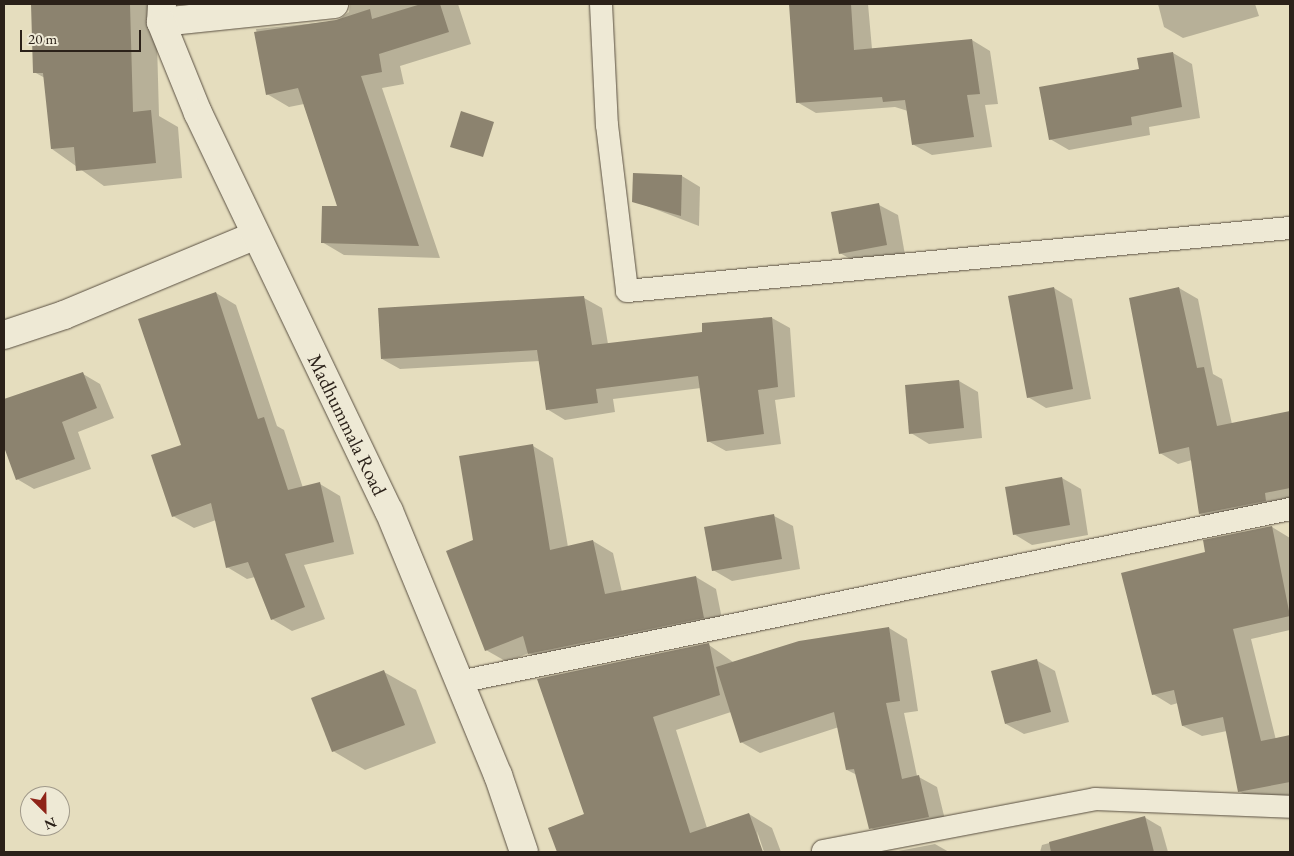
<!DOCTYPE html>
<style>
body{margin:0}
#map{position:relative;width:1294px;height:856px;overflow:hidden;background:#e5ddbe;font-family:"EB Garamond",serif}
div>[style]{position:absolute}
[style*='--x']{left:calc(var(--x)*1px);top:calc(var(--y)*1px);width:calc(var(--w)*1px);rotate:calc(var(--a)*1deg)}
.shadow>*{inset:0;background:#0003}
.building>*{inset:0;background:#8c836f}
.roads{filter:drop-shadow(0 0 1px #5a5042) drop-shadow(0 0 1px #5a5042)}
.service>*{height:22px;margin:-11px;padding:0 11px;transform-origin:11px;border-radius:11px;background:#eee9d5}
.minor>*{height:28px;margin:-14px;padding:0 14px;transform-origin:14px;border-radius:14px;background:#eee9d5}
.tertiary>*{height:28px;margin:-14px;padding:0 14px;transform-origin:14px;border-radius:14px;background:#eee9d5}
span{translate:-50% -50%;white-space:nowrap;text-align:center;line-height:1.15;-webkit-text-stroke:5px #eee9d5;paint-order:stroke}
.street-label{font-size:20px;color:#2b2119}
.frame{position:absolute;inset:0;border:5px solid #2b2119;pointer-events:none}
.north{position:absolute;left:20px;top:786px;width:50px;height:50px;box-sizing:border-box;background:#eee9d5;border:1px solid #a0998a;border-radius:50%;rotate:157deg;font-size:14px;font-weight:700;line-height:20px;text-align:center;color:#2b2119}
.north::after{content:'';display:block;margin:auto;width:18px;height:22px;background:#8f2418;clip-path:polygon(50% 0,100% 100%,50% 72%,0 100%)}
.scale{position:absolute;left:20px;top:30px;width:121px;height:22px;box-sizing:border-box;border:2px solid #2b2119;border-top:0;padding-left:6px;font-size:15px;line-height:18px;white-space:nowrap;color:#2b2119;-webkit-text-stroke:4px #eee9d5;paint-order:stroke}
</style>
<div id="map">
<div class="shadow">
<i style="clip-path:polygon(32px 4px,156px 5px,159px 116px,178px 127px,182px 178px,104px 186px,52px 149px,45px 78px,34px 72px)"></i>
<i style="clip-path:polygon(350px 4px,458px 4px,471px 44px,400px 66px,404px 84px,382px 88px,440px 258px,344px 255px,322px 242px,338px 207px,304px 104px,289px 107px,267px 94px,256px 29px,337px 21px,349px 12px)"></i>
<i style="clip-path:polygon(790px 4px,868px 4px,872px 49px,972px 40px,990px 51px,998px 104px,985px 105px,992px 147px,932px 155px,914px 145px,908px 111px,895px 107px,816px 113px,797px 102px)"></i>
<i style="clip-path:polygon(1158px 4px,1255px 4px,1259px 16px,1183px 38px,1164px 27px)"></i>
<i style="clip-path:polygon(1173px 53px,1192px 64px,1200px 118px,1149px 127px,1150px 135px,1069px 150px,1050px 139px)"></i>
<i style="clip-path:polygon(682px 176px,700px 187px,699px 226px,634px 201px)"></i>
<i style="clip-path:polygon(879px 205px,898px 215px,905px 255px,859px 264px,840px 253px)"></i>
<i style="clip-path:polygon(1054px 288px,1072px 299px,1091px 399px,1046px 408px,1028px 397px)"></i>
<i style="clip-path:polygon(1179px 288px,1198px 299px,1213px 374px,1222px 379px,1232px 424px,1290px 412px,1290px 502px,1219px 524px,1200px 514px,1192px 460px,1178px 464px,1160px 453px)"></i>
<i style="clip-path:polygon(216px 293px,236px 305px,277px 426px,284px 430px,303px 488px,320px 484px,340px 496px,354px 554px,304px 565px,325px 619px,292px 631px,272px 619px,255px 577px,247px 579px,227px 567px,216px 520px,194px 528px,173px 516px,183px 445px)"></i>
<i style="clip-path:polygon(584px 298px,602px 308px,608px 344px,704px 333px,703px 324px,772px 318px,790px 328px,795px 397px,775px 400px,781px 444px,726px 451px,708px 441px,701px 388px,613px 399px,615px 412px,565px 420px,547px 409px,540px 361px,400px 369px,382px 359px)"></i>
<i style="clip-path:polygon(83px 374px,100px 384px,114px 418px,78px 432px,91px 469px,34px 489px,17px 479px,4px 443px,4px 401px)"></i>
<i style="clip-path:polygon(959px 381px,978px 392px,982px 438px,929px 444px,911px 433px)"></i>
<i style="clip-path:polygon(533px 446px,553px 458px,568px 547px,593px 541px,613px 553px,622px 592px,696px 577px,716px 589px,724px 629px,550px 665px,529px 653px,507px 662px,486px 650px,474px 541px)"></i>
<i style="clip-path:polygon(1062px 478px,1081px 489px,1088px 535px,1032px 545px,1014px 534px)"></i>
<i style="clip-path:polygon(774px 516px,793px 526px,800px 569px,732px 581px,713px 570px)"></i>
<i style="clip-path:polygon(1272px 527px,1290px 538px,1290px 630px,1251px 639px,1276px 740px,1290px 739px,1290px 796px,1258px 802px,1239px 791px,1227px 731px,1202px 736px,1183px 726px,1178px 703px,1171px 705px,1153px 694px,1207px 553px)"></i>
<i style="clip-path:polygon(889px 628px,907px 639px,918px 711px,904px 713px,917px 776px,937px 787px,947px 828px,889px 839px,871px 828px,857px 775px,847px 770px,839px 727px,760px 753px,741px 742px,731px 712px,676px 730px,707px 828px,749px 814px,772px 828px,781px 852px,764px 852px,757px 831px,761px 852px,558px 852px,549px 828px,586px 815px,538px 680px,709px 645px,733px 662px)"></i>
<i style="clip-path:polygon(1036px 660px,1055px 671px,1069px 722px,1024px 734px,1006px 724px)"></i>
<i style="clip-path:polygon(384px 672px,416px 690px,436px 743px,365px 770px,333px 751px)"></i>
<i style="clip-path:polygon(1144px 817px,1161px 827px,1168px 852px,1040px 852px,1042px 845px)"></i>
<i style="clip-path:polygon(935px 844px,949px 852px,893px 852px)"></i>
</div>
<div class="building">
<i style="clip-path:polygon(31px 4px,130px 4px,133px 112px,151px 110px,156px 163px,76px 171px,74px 147px,51px 149px,43px 73px,33px 73px)"></i>
<i style="clip-path:polygon(421px 4px,440px 4px,449px 32px,379px 54px,382px 72px,361px 76px,419px 246px,321px 243px,322px 206px,337px 206px,298px 88px,266px 95px,254px 32px,336px 20px,370px 9px,372px 19px)"></i>
<i style="clip-path:polygon(789px 4px,851px 4px,854px 50px,972px 39px,980px 94px,967px 95px,974px 137px,912px 145px,905px 100px,883px 102px,882px 97px,796px 103px)"></i>
<i style="clip-path:polygon(1173px 52px,1182px 107px,1131px 117px,1132px 125px,1049px 140px,1039px 87px,1139px 69px,1137px 58px)"></i>
<i style="clip-path:polygon(461px 111px,494px 122px,483px 157px,450px 147px)"></i>
<i style="clip-path:polygon(633px 173px,682px 175px,681px 216px,632px 202px)"></i>
<i style="clip-path:polygon(879px 203px,887px 245px,839px 254px,831px 212px)"></i>
<i style="clip-path:polygon(1054px 287px,1073px 389px,1027px 398px,1008px 296px)"></i>
<i style="clip-path:polygon(1179px 287px,1197px 368px,1204px 367px,1217px 426px,1290px 411px,1290px 488px,1265px 493px,1266px 501px,1199px 514px,1189px 447px,1159px 454px,1129px 298px)"></i>
<i style="clip-path:polygon(216px 292px,258px 419px,264px 417px,288px 490px,320px 482px,334px 542px,285px 554px,305px 607px,271px 620px,248px 562px,226px 568px,211px 503px,172px 517px,151px 455px,181px 445px,138px 319px)"></i>
<i style="clip-path:polygon(584px 296px,592px 345px,702px 332px,702px 323px,772px 317px,778px 387px,758px 390px,764px 434px,707px 442px,698px 376px,596px 389px,598px 403px,546px 410px,537px 350px,381px 359px,378px 308px)"></i>
<i style="clip-path:polygon(83px 372px,97px 408px,62px 422px,75px 459px,16px 480px,4px 447px,4px 399px)"></i>
<i style="clip-path:polygon(959px 380px,964px 428px,909px 434px,905px 385px)"></i>
<i style="clip-path:polygon(533px 444px,550px 550px,593px 540px,605px 594px,696px 576px,704px 618px,528px 654px,523px 636px,485px 651px,446px 551px,473px 540px,459px 456px)"></i>
<i style="clip-path:polygon(1062px 477px,1070px 525px,1013px 535px,1005px 487px)"></i>
<i style="clip-path:polygon(774px 514px,782px 559px,712px 571px,704px 527px)"></i>
<i style="clip-path:polygon(1272px 526px,1290px 616px,1233px 629px,1261px 741px,1290px 735px,1290px 782px,1238px 792px,1223px 717px,1182px 726px,1174px 690px,1152px 695px,1121px 573px,1205px 552px,1203px 540px)"></i>
<i style="clip-path:polygon(889px 627px,900px 701px,886px 703px,902px 779px,919px 775px,929px 817px,869px 829px,854px 769px,846px 770px,834px 712px,740px 743px,716px 667px,799px 641px)"></i>
<i style="clip-path:polygon(709px 643px,720px 695px,653px 717px,690px 833px,749px 813px,763px 852px,557px 852px,548px 828px,584px 814px,537px 679px)"></i>
<i style="clip-path:polygon(1037px 659px,1051px 712px,1005px 724px,991px 671px)"></i>
<i style="clip-path:polygon(384px 670px,405px 725px,332px 752px,311px 698px)"></i>
<i style="clip-path:polygon(1145px 816px,1154px 852px,1051px 852px,1049px 842px)"></i>
</div>
<div class="roads">
<div class="service">
<i style="--x:601;--y:4;--w:121;--a:87.2"></i>
<i style="--x:607;--y:125;--w:167;--a:83.1"></i>
<i style="--x:627;--y:291;--w:666;--a:-5.43"></i>
<i style="--x:459;--y:682;--w:849;--a:-11.76"></i>
<i style="--x:823;--y:851;--w:277;--a:-10.8"></i>
<i style="--x:1095;--y:799;--w:195;--a:2.3"></i>
</div>
<div class="minor">
<i style="--x:161;--y:22;--w:174;--a:-5.9"></i>
<i style="--x:4;--y:335;--w:63;--a:-18.4"></i>
<i style="--x:64;--y:315;--w:206;--a:-22.6"></i>
</div>
<div class="tertiary">
<i style="--x:162;--y:4;--w:18;--a:93"></i>
<i style="--x:161;--y:22;--w:98;--a:67.9"></i>
<i style="--x:198;--y:113;--w:441;--a:64.4"></i>
<i style="--x:389;--y:511;--w:286;--a:67.6"></i>
<i style="--x:498;--y:775;--w:81;--a:71.3"></i>
</div>
</div>
<div class="street-label">
<span style="left:347px;top:425px;rotate:64deg">Madhummala Road</span>
</div>
<div class="frame"></div>
<div class="north">N</div>
<div class="scale">20 m</div>
</div>
